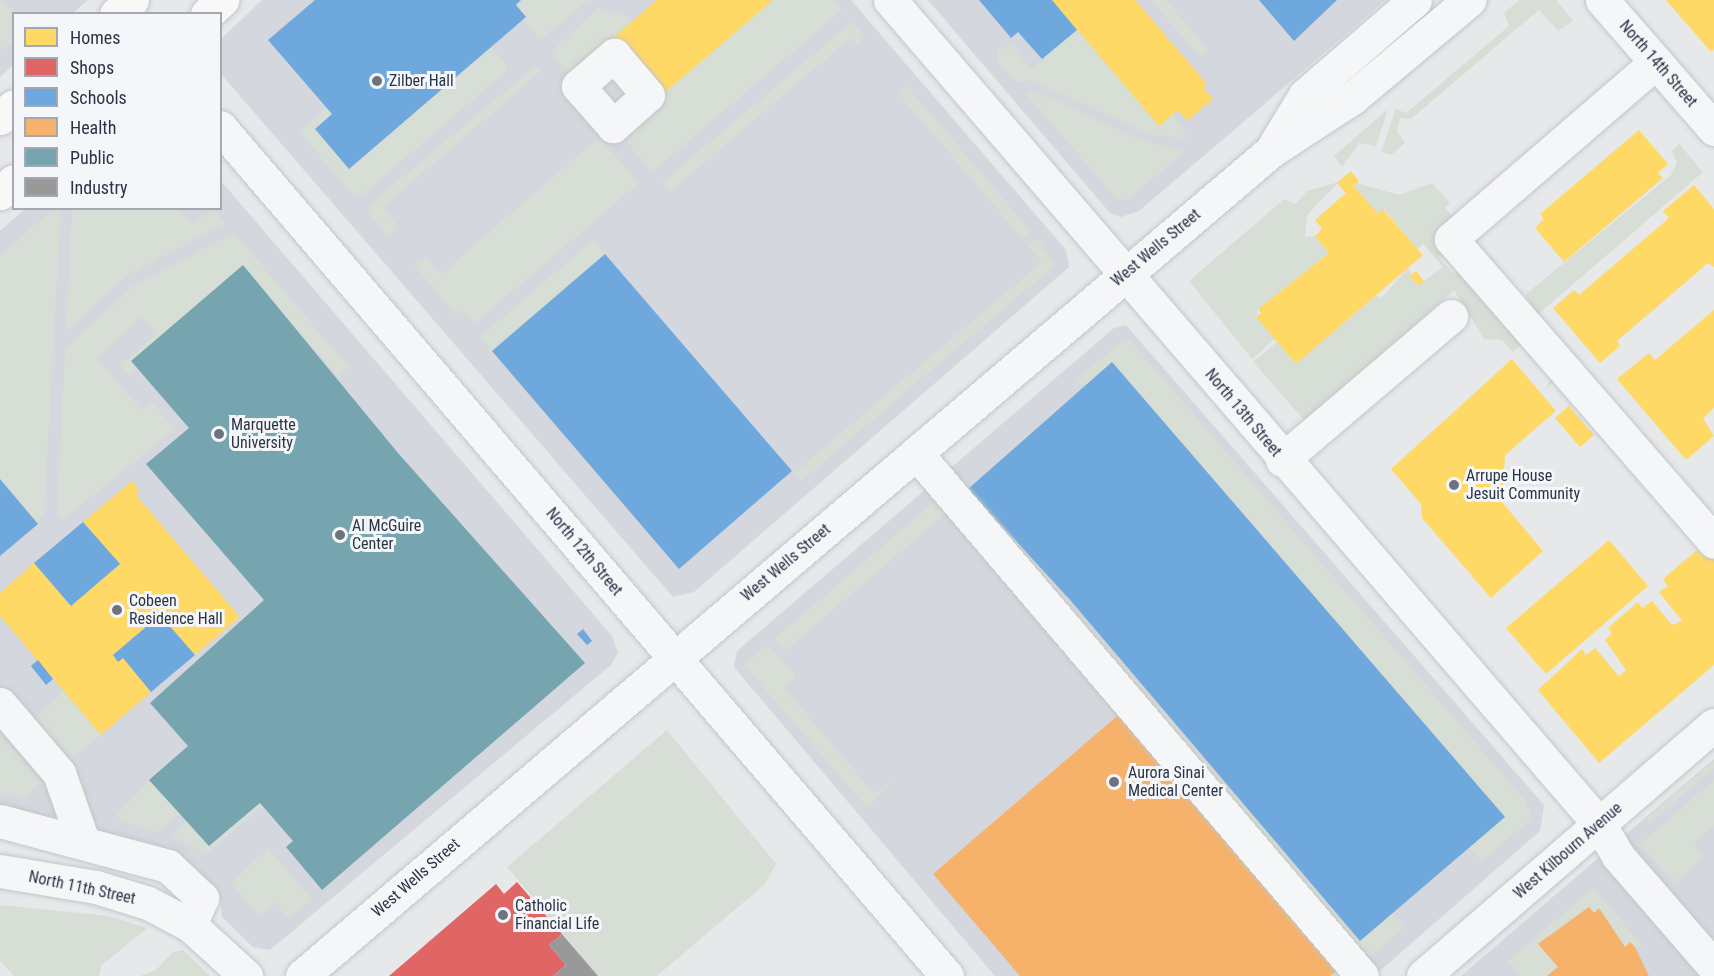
<!DOCTYPE html>
<style>
body{margin:0}
#map{position:relative;width:1714px;height:976px;overflow:hidden;background:#e6e8ea;font-family:"Roboto Condensed",sans-serif}
div>[style]{position:absolute}
[style*='--x']{left:calc(var(--x)*1px);top:calc(var(--y)*1px);width:calc(var(--w)*1px);rotate:calc(var(--a)*1deg)}
.built>*{inset:0;background:#d4d7dd}
.green>*{inset:0;background:#d6ded6}
.homes>*{inset:0;background:#ffd966}
.shops>*{inset:0;background:#e06666}
.schools>*{inset:0;background:#6fa8dc}
.health>*{inset:0;background:#f6b26b}
.public>*{inset:0;background:#76a5af}
.industry>*{inset:0;background:#999}
.roads{filter:drop-shadow(0 0 2px #c4c6c8) drop-shadow(0 0 2px #c4c6c8)}
.minor>*{height:33px;margin:-16.5px;padding:0 16.5px;transform-origin:16.5px;border-radius:16.5px;background:#f5f6f7}
.major>*{height:33px;margin:-16.5px;padding:0 16.5px;transform-origin:16.5px;border-radius:16.5px;background:#f8f8f8}
.dots>*{width:16px;height:16px;translate:-50% -50%;box-sizing:border-box;border:3px solid #f4f6f9;border-radius:50%}
span{translate:-50% -50%;white-space:nowrap;text-align:center;line-height:1.15;-webkit-text-stroke:6px #f4f6f9;paint-order:stroke}
.street-label{font-size:16px;color:#2b3445}
.poi-label{font-size:16px;color:#2b3445}
.left{translate:0 -50%;text-align:left}
.legend{position:absolute;left:12px;top:12px;width:210px;height:198px;box-sizing:border-box;background:#f4f6f9;border:2px solid #a4a8b1;margin:0;padding:8px 10px;list-style:none;font-size:18px;color:#2b3445}
.legend li{display:flex;align-items:center;gap:12px;height:30px}
.legend b{width:30px;border:2px solid #a4a8b1}
</style>
<div id="map">
<div class="built">
<i style="clip-path:polygon(0 0,88px 0,73px 13px,14px 14px,13px 65px,0 77px)"></i>
<i style="clip-path:polygon(262px 0,851px 0,1066px 250px,1069px 267px,694px 592px,673px 597px,221px 74px,221px 39px)"></i>
<i style="clip-path:polygon(928px 0,1386px 0,1139px 211px,1121px 217px,1110px 213px)"></i>
<i style="clip-path:polygon(221px 181px,612px 636px,618px 653px,611px 665px,270px 950px,253px 947px,222px 917px,220px 895px,184px 858px,0 805px,0 231px,25px 209px,220px 208px)"></i>
<i style="clip-path:polygon(1126px 325px,1544px 805px,1540px 831px,1374px 976px,995px 976px,734px 667px,737px 651px,1114px 328px)"></i>
<i style="clip-path:polygon(1714px 759px,1714px 976px,1461px 976px,1647px 816px)"></i>
</div>
<div class="green">
<i style="clip-path:polygon(0 0,17px 13px,13px 40px,0 52px)"></i>
<i style="clip-path:polygon(521px 0,589px 0,541px 39px,522px 20px,526px 16px,516px 5px)"></i>
<i style="clip-path:polygon(773px 0,833px 0,842px 10px,652px 172px,619px 132px)"></i>
<i style="clip-path:polygon(1151px 0,1166px 0,1209px 50px,1201px 58px)"></i>
<i style="clip-path:polygon(1519px 0,1556px 0,1573px 21px,1558px 31px,1539px 10px,1411px 119px,1400px 118px,1397px 131px,1405px 143px,1391px 155px,1381px 152px,1396px 109px,1406px 113px,1509px 26px,1504px 13px)"></i>
<i style="clip-path:polygon(599px 7px,616px 16px,622px 11px,631px 22px,605px 44px,578px 86px,551px 52px)"></i>
<i style="clip-path:polygon(852px 22px,865px 37px,857px 44px,849px 39px,670px 192px,662px 183px)"></i>
<i style="clip-path:polygon(1077px 30px,1159px 125px,1173px 114px,1188px 138px,1151px 135px,1032px 80px,1016px 83px,998px 61px,997px 50px,1011px 45px,1031px 69px)"></i>
<i style="clip-path:polygon(491px 46px,506px 64px,504px 73px,362px 195px,352px 193px,299px 132px,326px 108px,332px 114px,316px 129px,350px 169px)"></i>
<i style="clip-path:polygon(535px 66px,541px 71px,383px 207px,398px 226px,389px 237px,368px 212px,371px 204px)"></i>
<i style="clip-path:polygon(906px 85px,1031px 231px,1023px 239px,898px 93px)"></i>
<i style="clip-path:polygon(1034px 91px,1142px 140px,1184px 152px,1128px 200px,1117px 199px,1024px 92px)"></i>
<i style="clip-path:polygon(1388px 109px,1376px 146px,1359px 143px,1342px 167px,1334px 156px)"></i>
<i style="clip-path:polygon(599px 137px,639px 183px,474px 324px,463px 310px,456px 315px,413px 264px,426px 257px,441px 274px)"></i>
<i style="clip-path:polygon(1679px 144px,1703px 172px,1535px 317px,1526px 294px,1671px 175px,1677px 163px,1672px 151px)"></i>
<i style="clip-path:polygon(1339px 182px,1307px 215px,1305px 237px,1315px 236px,1329px 253px,1258px 309px,1256px 317px,1275px 339px,1252px 359px,1189px 281px,1284px 199px,1296px 204px,1307px 191px)"></i>
<i style="clip-path:polygon(1357px 183px,1399px 195px,1432px 183px,1450px 203px,1445px 208px,1454px 218px,1449px 251px,1440px 259px,1454px 274px,1462px 268px,1558px 377px,1545px 389px,1552px 378px,1522px 344px,1513px 352px,1502px 340px,1484px 339px,1454px 290px,1306px 422px,1253px 362px,1277px 342px,1296px 363px,1377px 295px,1381px 298px,1408px 268px,1417px 286px,1443px 267px,1423px 244px,1418px 249px,1384px 209px,1378px 214px,1354px 186px)"></i>
<i style="clip-path:polygon(53px 209px,61px 209px,44px 514px,37px 522px,0 479px,0 256px)"></i>
<i style="clip-path:polygon(72px 209px,179px 209px,192px 224px,213px 209px,226px 223px,126px 276px,66px 332px)"></i>
<i style="clip-path:polygon(234px 233px,349px 367px,338px 377px,243px 266px,132px 360px,152px 389px,136px 370px,129px 375px,120px 365px,157px 334px,142px 317px,96px 358px,142px 410px,152px 402px,175px 429px,62px 520px,57px 513px,65px 349px,133px 286px)"></i>
<i style="clip-path:polygon(1037px 238px,1055px 265px,801px 481px,794px 473px,1042px 262px,1028px 246px)"></i>
<i style="clip-path:polygon(593px 240px,605px 254px,492px 351px,480px 337px)"></i>
<i style="clip-path:polygon(1123px 340px,1130px 340px,1528px 804px,1525px 807px,1532px 808px,1529px 821px,1481px 862px,1469px 847px,1504px 816px,1112px 362px,1088px 383px,1081px 386px,1076px 380px)"></i>
<i style="clip-path:polygon(942px 495px,953px 507px,785px 651px,774px 639px)"></i>
<i style="clip-path:polygon(992px 513px,1360px 941px,1392px 913px,1404px 928px,1363px 963px)"></i>
<i style="clip-path:polygon(768px 644px,796px 677px,784px 688px,874px 793px,900px 774px,867px 808px,744px 665px)"></i>
<i style="clip-path:polygon(64px 691px,101px 735px,71px 759px,34px 719px)"></i>
<i style="clip-path:polygon(667px 730px,776px 864px,765px 884px,657px 976px,598px 976px,507px 867px)"></i>
<i style="clip-path:polygon(0 734px,40px 781px,27px 798px,0 792px)"></i>
<i style="clip-path:polygon(1714px 761px,1714px 768px,1648px 825px,1648px 817px)"></i>
<i style="clip-path:polygon(1714px 780px,1714px 826px,1694px 842px,1703px 857px,1675px 883px,1639px 845px)"></i>
<i style="clip-path:polygon(150px 781px,180px 813px,158px 832px,121px 822px,116px 815px)"></i>
<i style="clip-path:polygon(260px 803px,263px 806px,206px 854px,171px 836px,187px 821px,209px 846px)"></i>
<i style="clip-path:polygon(268px 848px,312px 899px,289px 918px,275px 903px,259px 916px,231px 883px)"></i>
<i style="clip-path:polygon(1593px 888px,1642px 945px,1635px 951px,1630px 942px,1625px 947px,1599px 909px,1594px 913px,1589px 907px,1538px 943px,1558px 967px,1547px 976px,1521px 976px,1508px 961px)"></i>
<i style="clip-path:polygon(0 905px,109px 916px,147px 928px,101px 966px,99px 976px,14px 976px,0 961px)"></i>
<i style="clip-path:polygon(183px 950px,210px 976px,140px 976px,156px 970px,173px 952px)"></i>
</div>
<div class="homes">
<i style="clip-path:polygon(657px 0,773px 0,654px 102px,605px 45px)"></i>
<i style="clip-path:polygon(1052px 0,1135px 0,1207px 84px,1203px 88px,1213px 99px,1187px 121px,1178px 110px,1159px 126px)"></i>
<i style="clip-path:polygon(1666px 0,1714px 0,1714px 50px,1711px 52px)"></i>
<i style="clip-path:polygon(1639px 130px,1668px 164px,1658px 173px,1663px 178px,1564px 262px,1535px 228px,1544px 219px,1540px 214px)"></i>
<i style="clip-path:polygon(1351px 171px,1359px 181px,1354px 186px,1378px 214px,1383px 209px,1423px 255px,1296px 364px,1256px 317px,1261px 313px,1258px 309px,1329px 253px,1315px 236px,1322px 229px,1315px 220px,1346px 193px,1337px 183px)"></i>
<i style="clip-path:polygon(1694px 185px,1714px 209px,1714px 267px,1708px 263px,1617px 341px,1620px 346px,1600px 363px,1553px 308px,1574px 290px,1579px 295px,1669px 218px,1663px 211px)"></i>
<i style="clip-path:polygon(1416px 271px,1424px 281px,1418px 286px,1410px 276px)"></i>
<i style="clip-path:polygon(1714px 310px,1714px 408px,1703px 418px,1714px 436px,1686px 460px,1617px 379px,1649px 353px,1655px 360px)"></i>
<i style="clip-path:polygon(1512px 359px,1556px 411px,1505px 455px,1502px 502px,1543px 551px,1491px 598px,1422px 518px,1421px 504px,1391px 469px)"></i>
<i style="clip-path:polygon(1569px 406px,1594px 435px,1580px 447px,1555px 418px)"></i>
<i style="clip-path:polygon(132px 481px,140px 491px,135px 494px,240px 617px,195px 655px,160px 615px,113px 655px,118px 662px,123px 658px,151px 692px,101px 735px,0 616px,0 593px,34px 563px,71px 606px,120px 564px,83px 522px)"></i>
<i style="clip-path:polygon(1609px 540px,1648px 586px,1546px 674px,1506px 628px)"></i>
<i style="clip-path:polygon(1697px 550px,1702px 557px,1710px 550px,1714px 555px,1714px 665px,1599px 763px,1538px 690px,1582px 649px,1586px 655px,1595px 648px,1619px 676px,1626px 670px,1605px 640px,1612px 633px,1608px 628px,1638px 602px,1642px 608px,1652px 601px,1672px 625px,1682px 621px,1659px 592px,1668px 586px,1663px 579px)"></i>
</div>
<div class="shops">
<i style="clip-path:polygon(517px 882px,562px 934px,549px 945px,566px 965px,553px 976px,389px 976px,496px 884px,504px 894px)"></i>
</div>
<div class="schools">
<i style="clip-path:polygon(315px 0,521px 0,516px 5px,526px 17px,349px 169px,315px 129px,332px 114px,268px 40px)"></i>
<i style="clip-path:polygon(979px 0,1052px 0,1077px 30px,1042px 59px,1018px 32px,1011px 38px)"></i>
<i style="clip-path:polygon(1259px 0,1337px 0,1294px 41px)"></i>
<i style="clip-path:polygon(605px 254px,792px 471px,679px 569px,492px 351px)"></i>
<i style="clip-path:polygon(1112px 362px,1505px 817px,1360px 941px,1071px 601px,968px 489px)"></i>
<i style="clip-path:polygon(0 479px,38px 524px,0 556px)"></i>
<i style="clip-path:polygon(83px 522px,120px 564px,71px 606px,34px 563px)"></i>
<i style="clip-path:polygon(160px 615px,195px 655px,151px 692px,123px 658px,118px 662px,113px 655px)"></i>
<i style="clip-path:polygon(583px 629px,592px 641px,587px 645px,577px 634px)"></i>
<i style="clip-path:polygon(38px 660px,53px 679px,46px 685px,31px 666px)"></i>
</div>
<div class="health">
<i style="clip-path:polygon(1123px 711px,1341px 967px,1330px 976px,1020px 976px,933px 874px)"></i>
<i style="clip-path:polygon(1589px 907px,1594px 913px,1599px 908px,1625px 947px,1630px 942px,1635px 947px,1649px 976px,1547px 976px,1558px 967px,1538px 944px)"></i>
</div>
<div class="public">
<i style="clip-path:polygon(243px 265px,398px 453px,585px 663px,322px 890px,286px 847px,293px 841px,260px 803px,209px 846px,149px 780px,188px 746px,150px 703px,264px 600px,146px 464px,189px 428px,131px 361px)"></i>
</div>
<div class="industry">
<i style="clip-path:polygon(562px 934px,598px 976px,553px 976px,566px 965px,549px 945px)"></i>
</div>
<div class="roads">
<div class="minor">
<i style="--x:890;--y:0;--w:1087;--a:49.29"></i>
<i style="--x:1599;--y:824;--w:37;--a:59"></i>
<i style="--x:1618;--y:856;--w:147;--a:49.1"></i>
<i style="--x:1602;--y:0;--w:171;--a:49"></i>
<i style="--x:614;--y:55;--w:52;--a:49.6"></i>
<i style="--x:648;--y:95;--w:47;--a:138.5"></i>
<i style="--x:613;--y:126;--w:53;--a:-131.2"></i>
<i style="--x:578;--y:86;--w:48;--a:-40.7"></i>
<i style="--x:1656;--y:62;--w:271;--a:139.2"></i>
<i style="--x:1451;--y:239;--w:401;--a:49"></i>
<i style="--x:220;--y:127;--w:1118;--a:49.43"></i>
<i style="--x:1275;--y:144;--w:57;--a:-58.5"></i>
<i style="--x:1305;--y:95;--w:145;--a:-40.8"></i>
<i style="--x:916;--y:453;--w:687;--a:49.54"></i>
<i style="--x:1282;--y:460;--w:222;--a:-40.4"></i>
<i style="--x:0;--y:704;--w:91;--a:49.5"></i>
<i style="--x:59;--y:773;--w:72;--a:70.6"></i>
<i style="--x:0;--y:821;--w:174;--a:15"></i>
<i style="--x:168;--y:866;--w:47;--a:43.3"></i>
<i style="--x:202;--y:898;--w:30;--a:114"></i>
<i style="--x:0;--y:871;--w:97;--a:9.5"></i>
<i style="--x:96;--y:887;--w:54;--a:17.1"></i>
<i style="--x:148;--y:903;--w:47;--a:27.6"></i>
<i style="--x:190;--y:925;--w:76;--a:42.3"></i>
<i style="--x:302;--y:976;--w:1273;--a:-40.41"></i>
<i style="--x:1271;--y:151;--w:97;--a:-33.2"></i>
<i style="--x:1352;--y:98;--w:153;--a:-39.9"></i>
<i style="--x:1423;--y:976;--w:384;--a:-40.8"></i>
</div>
<div class="major">
<i style="--x:116;--y:14;--w:21;--a:-41"></i>
<i style="--x:207;--y:14;--w:21;--a:-43"></i>
<i style="--x:0;--y:118;--w:18;--a:-41"></i>
<i style="--x:0;--y:193;--w:18;--a:-41"></i>
</div>
</div>
<div class="dots">
<i style="left:377px;top:81px;background:#6c737f"></i>
<i style="left:219px;top:434px;background:#6c737f"></i>
<i style="left:1454px;top:485px;background:#6c737f"></i>
<i style="left:340px;top:535px;background:#6c737f"></i>
<i style="left:117px;top:610px;background:#6c737f"></i>
<i style="left:1114px;top:782px;background:#6c737f"></i>
<i style="left:503px;top:915px;background:#6c737f"></i>
</div>
<div class="street-label">
<span style="left:1658px;top:64px;rotate:49deg">North 14th Street</span>
<span style="left:1156px;top:248px;rotate:-40deg">West Wells Street</span>
<span style="left:1243px;top:413px;rotate:50deg">North 13th Street</span>
<span style="left:584px;top:552px;rotate:50deg">North 12th Street</span>
<span style="left:786px;top:563px;rotate:-40deg">West Wells Street</span>
<span style="left:1568px;top:851px;rotate:-41deg">West Kilbourn Avenue</span>
<span style="left:416px;top:878px;rotate:-41deg">West Wells Street</span>
<span style="left:82px;top:888px;rotate:12deg">North 11th Street</span>
</div>
<div class="poi-label">
<span class="left" style="left:389px;top:81px">Zilber Hall</span>
<span class="left" style="left:231px;top:434px">Marquette<br>University</span>
<span class="left" style="left:1466px;top:485px">Arrupe House<br>Jesuit Community</span>
<span class="left" style="left:352px;top:535px">Al McGuire<br>Center</span>
<span class="left" style="left:129px;top:610px">Cobeen<br>Residence Hall</span>
<span class="left" style="left:1128px;top:782px">Aurora Sinai<br>Medical Center</span>
<span class="left" style="left:515px;top:915px">Catholic<br>Financial Life</span>
</div>
<ul class="legend">
<li><b style="height:16px;background:#ffd966"></b>Homes</li>
<li><b style="height:16px;background:#e06666"></b>Shops</li>
<li><b style="height:16px;background:#6fa8dc"></b>Schools</li>
<li><b style="height:16px;background:#f6b26b"></b>Health</li>
<li><b style="height:16px;background:#76a5af"></b>Public</li>
<li><b style="height:16px;background:#999"></b>Industry</li>
</ul>
</div>
